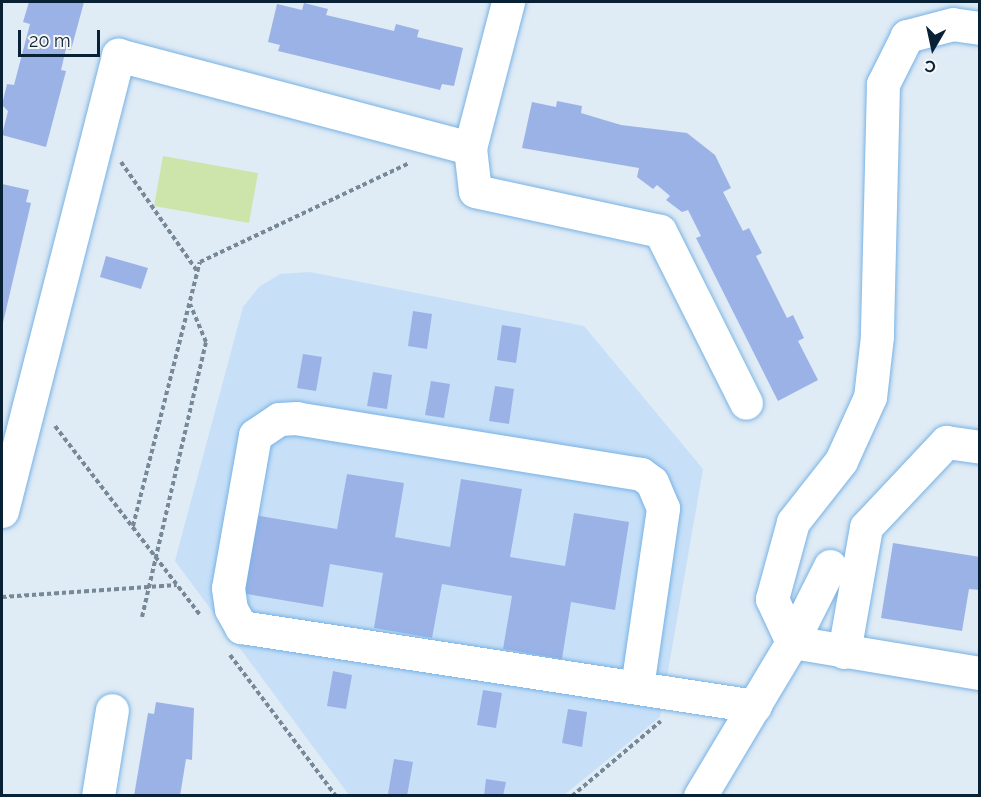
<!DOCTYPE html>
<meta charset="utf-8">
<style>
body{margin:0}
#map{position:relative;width:981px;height:797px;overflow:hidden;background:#dfebf5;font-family:Raleway,sans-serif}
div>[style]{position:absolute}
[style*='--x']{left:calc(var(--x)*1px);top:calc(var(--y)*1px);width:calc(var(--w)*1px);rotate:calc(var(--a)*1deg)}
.built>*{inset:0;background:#c7e0f8}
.green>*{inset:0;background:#cde5ab}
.building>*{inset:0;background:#9bb2e7}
.path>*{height:4px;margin-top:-2px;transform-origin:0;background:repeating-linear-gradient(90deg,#778997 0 4.5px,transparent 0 7.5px)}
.roads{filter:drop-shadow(0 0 2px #78b2e4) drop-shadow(0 0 2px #78b2e4)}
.minor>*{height:33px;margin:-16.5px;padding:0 16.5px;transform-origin:16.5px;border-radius:16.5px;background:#fff}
span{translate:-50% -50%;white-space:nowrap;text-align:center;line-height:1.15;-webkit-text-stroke:6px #f6f6f6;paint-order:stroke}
.frame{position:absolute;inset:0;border:3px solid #092134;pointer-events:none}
.north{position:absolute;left:903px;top:18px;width:60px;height:60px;-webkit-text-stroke:4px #f6f6f6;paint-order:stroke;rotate:189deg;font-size:16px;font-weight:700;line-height:24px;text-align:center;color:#092134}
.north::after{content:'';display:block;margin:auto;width:21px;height:27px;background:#092134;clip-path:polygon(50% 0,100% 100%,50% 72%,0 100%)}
.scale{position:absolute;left:18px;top:30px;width:82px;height:27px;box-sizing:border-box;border:3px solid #092134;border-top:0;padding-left:8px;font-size:18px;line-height:21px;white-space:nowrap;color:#092134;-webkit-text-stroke:4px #f6f6f6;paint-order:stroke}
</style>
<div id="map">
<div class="built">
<i style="clip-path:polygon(310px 272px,584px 326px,703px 469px,660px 717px,564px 795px,349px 795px,175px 561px,243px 307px,259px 287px,280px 274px)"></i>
</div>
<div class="green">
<i style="clip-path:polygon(163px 156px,258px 173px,249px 223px,154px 206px)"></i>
</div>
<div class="building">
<i style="clip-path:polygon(29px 2px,84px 2px,71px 50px,66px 49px,61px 70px,66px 71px,46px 147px,2px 135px,8px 111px,2px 105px,7px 84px,14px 85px,30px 24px,23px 22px)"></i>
<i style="clip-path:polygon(304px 3px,328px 9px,326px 15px,394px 31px,396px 24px,419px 30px,417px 37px,463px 48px,454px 86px,442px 84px,440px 90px,278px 51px,280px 45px,268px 42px,277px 4px,302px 10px)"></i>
<i style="clip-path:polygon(557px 101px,582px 106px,581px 113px,621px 125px,687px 133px,715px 155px,731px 188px,723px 192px,743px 231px,749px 228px,762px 253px,756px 256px,787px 318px,793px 315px,804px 338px,798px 341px,818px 380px,778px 401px,696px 238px,701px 236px,688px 210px,682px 212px,666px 200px,670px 196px,663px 190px,657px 185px,653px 189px,637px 177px,639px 168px,522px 148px,532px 102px,556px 107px)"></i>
<i style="clip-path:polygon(2px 184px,29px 190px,26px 202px,31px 203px,2px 327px)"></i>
<i style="clip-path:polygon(106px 256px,148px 268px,141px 289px,100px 277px)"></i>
<i style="clip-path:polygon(413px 311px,432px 314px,427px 349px,408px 346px)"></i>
<i style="clip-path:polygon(502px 325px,521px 328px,516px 363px,497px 360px)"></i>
<i style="clip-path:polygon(303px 354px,322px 357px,316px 391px,297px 388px)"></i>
<i style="clip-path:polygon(373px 372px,392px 375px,387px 409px,367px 406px)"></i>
<i style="clip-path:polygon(431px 381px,450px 384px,444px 418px,425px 415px)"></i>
<i style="clip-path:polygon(495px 386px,514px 389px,509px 424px,489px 421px)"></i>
<i style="clip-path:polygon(347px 474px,404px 483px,395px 537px,450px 547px,461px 479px,522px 489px,510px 557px,565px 566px,574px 513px,629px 522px,615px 610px,571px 602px,562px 659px,503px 649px,512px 596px,442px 584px,432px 638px,374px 628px,383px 573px,330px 564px,323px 607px,241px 593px,254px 515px,337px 529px)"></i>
<i style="clip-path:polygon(893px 543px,980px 557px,980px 590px,969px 589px,962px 631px,881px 618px)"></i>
<i style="clip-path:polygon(333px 671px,352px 675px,346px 709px,327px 706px)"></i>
<i style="clip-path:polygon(483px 690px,502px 693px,496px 728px,477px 725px)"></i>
<i style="clip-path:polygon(156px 702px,194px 708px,192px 760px,186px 759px,180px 796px,134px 796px,148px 713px,154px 714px)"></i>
<i style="clip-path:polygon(568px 709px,587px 712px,582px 747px,562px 743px)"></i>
<i style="clip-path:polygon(394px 759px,413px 762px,407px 796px,388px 794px)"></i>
<i style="clip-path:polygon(486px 779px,506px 782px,503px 796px,484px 796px)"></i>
</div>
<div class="path">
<i style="--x:121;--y:162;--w:133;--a:55.1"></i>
<i style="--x:55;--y:426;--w:238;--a:52.5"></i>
<i style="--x:133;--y:526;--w:272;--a:-75.8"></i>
<i style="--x:200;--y:262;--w:231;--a:-25.3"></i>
<i style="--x:2;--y:597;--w:175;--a:-3.9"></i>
<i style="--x:142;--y:617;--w:282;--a:-76.9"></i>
<i style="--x:206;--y:342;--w:41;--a:-112.8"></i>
<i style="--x:230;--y:655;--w:176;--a:53.1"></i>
<i style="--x:572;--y:796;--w:116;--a:-40.1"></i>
</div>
<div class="roads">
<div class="minor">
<i style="--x:980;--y:28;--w:27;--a:-172"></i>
<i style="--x:953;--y:24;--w:48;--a:165.4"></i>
<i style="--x:907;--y:36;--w:54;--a:116.6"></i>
<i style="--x:883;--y:84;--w:252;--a:91.4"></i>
<i style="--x:877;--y:336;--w:61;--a:96.5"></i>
<i style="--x:870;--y:397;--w:70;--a:114.4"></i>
<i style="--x:841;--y:461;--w:78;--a:128.2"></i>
<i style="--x:793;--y:522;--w:80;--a:105.3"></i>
<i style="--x:772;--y:599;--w:47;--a:65.1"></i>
<i style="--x:792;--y:642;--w:191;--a:9.4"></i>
<i style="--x:470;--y:148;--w:151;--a:-75.4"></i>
<i style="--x:2;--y:511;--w:471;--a:-75.7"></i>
<i style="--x:118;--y:55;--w:364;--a:14.8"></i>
<i style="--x:470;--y:148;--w:43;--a:83.4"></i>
<i style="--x:475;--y:191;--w:189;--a:12.2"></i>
<i style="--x:660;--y:231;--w:192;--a:63.4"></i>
<i style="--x:844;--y:652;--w:127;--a:-80"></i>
<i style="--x:866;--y:527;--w:117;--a:-46.7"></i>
<i style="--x:946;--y:442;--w:34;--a:8"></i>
<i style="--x:637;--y:687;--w:181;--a:-81.7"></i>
<i style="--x:663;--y:508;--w:28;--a:-113"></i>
<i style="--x:652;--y:482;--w:14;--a:-144"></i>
<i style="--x:641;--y:474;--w:349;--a:-170.8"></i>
<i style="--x:297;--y:418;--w:18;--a:177"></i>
<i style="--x:279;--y:419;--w:29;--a:146"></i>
<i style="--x:255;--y:435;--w:155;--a:100"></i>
<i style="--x:228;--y:588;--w:21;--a:82"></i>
<i style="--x:231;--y:609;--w:21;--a:61"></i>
<i style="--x:241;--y:627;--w:520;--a:8.74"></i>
<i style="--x:98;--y:796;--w:87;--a:-80.8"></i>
<i style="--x:700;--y:796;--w:179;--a:-59.1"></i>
<i style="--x:792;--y:642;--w:85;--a:-63.4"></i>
</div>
</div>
<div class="frame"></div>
<div class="north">С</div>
<div class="scale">20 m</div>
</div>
